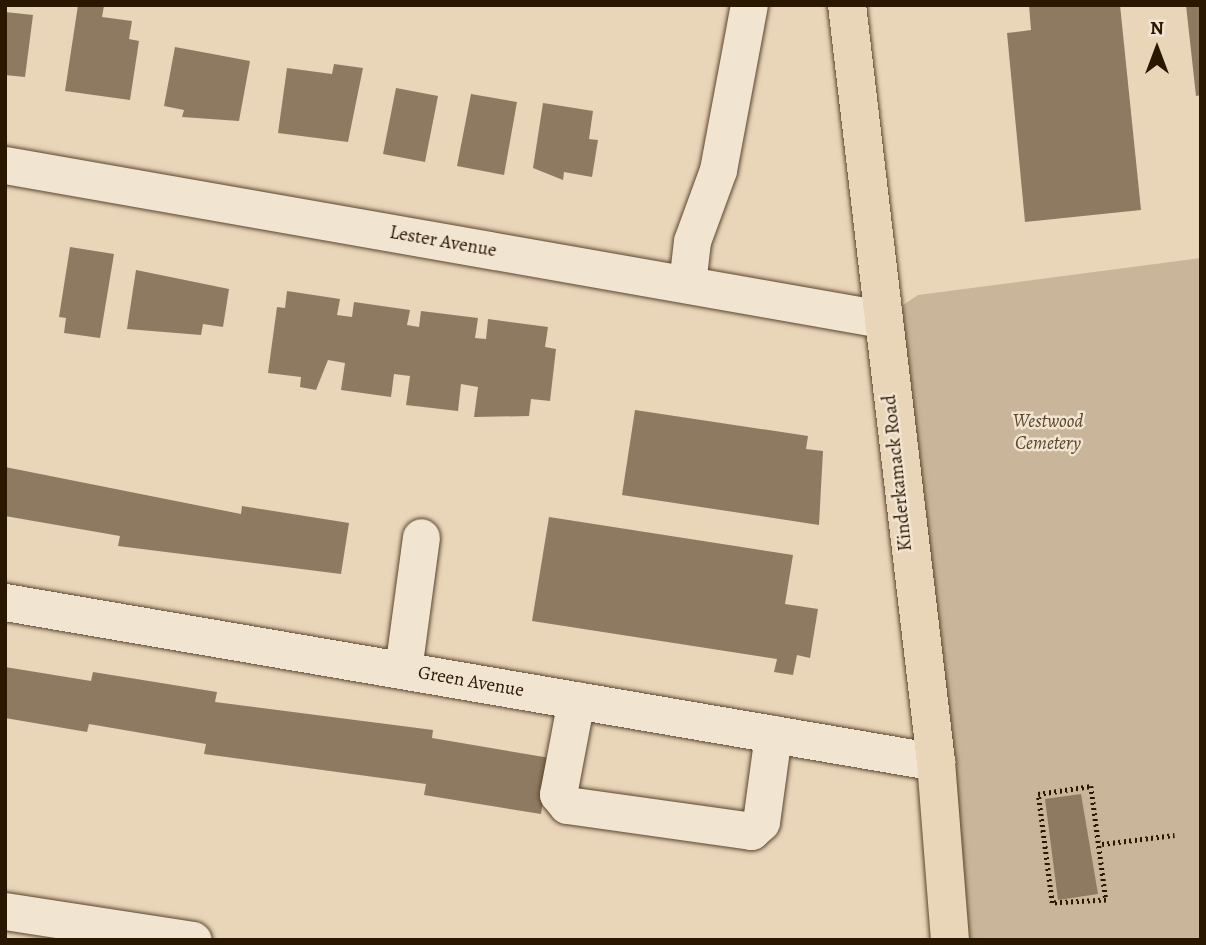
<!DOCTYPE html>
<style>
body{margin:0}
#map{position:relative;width:1206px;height:945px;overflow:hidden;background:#e9d5b8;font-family:Alegreya,serif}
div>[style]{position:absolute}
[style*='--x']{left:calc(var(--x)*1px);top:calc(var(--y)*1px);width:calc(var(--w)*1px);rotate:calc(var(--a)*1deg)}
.green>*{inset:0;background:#c9b599}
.building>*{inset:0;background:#8d7a60}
.path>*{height:4.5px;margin-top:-2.25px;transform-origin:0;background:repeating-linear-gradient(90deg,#2a1700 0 2px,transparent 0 5.5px)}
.roads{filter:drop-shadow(0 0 2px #5a462e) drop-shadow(0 0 2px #5a462e)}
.minor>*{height:37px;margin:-18.5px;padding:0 18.5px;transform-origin:18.5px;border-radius:18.5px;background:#f1e4d1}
.major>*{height:38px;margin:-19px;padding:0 19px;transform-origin:19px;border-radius:19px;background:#e9d5b8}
span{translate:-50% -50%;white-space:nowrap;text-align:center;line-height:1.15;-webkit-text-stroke:5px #f1e4d1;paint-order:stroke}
.street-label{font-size:19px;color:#2a1700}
.park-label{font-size:19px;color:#5a462e;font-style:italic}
.frame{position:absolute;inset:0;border:7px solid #2a1700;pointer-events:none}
.north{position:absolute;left:1122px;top:14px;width:70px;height:70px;-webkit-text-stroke:5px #f1e4d1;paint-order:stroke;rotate:0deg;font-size:19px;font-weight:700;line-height:28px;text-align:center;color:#2a1700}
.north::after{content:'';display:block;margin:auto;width:24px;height:32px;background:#2a1700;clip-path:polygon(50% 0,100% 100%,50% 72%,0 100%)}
</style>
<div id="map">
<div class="green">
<i style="clip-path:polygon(1201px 258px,1201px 940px,951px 940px,882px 319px,918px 295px)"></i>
</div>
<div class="building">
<i style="clip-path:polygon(78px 5px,104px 6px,102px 17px,132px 21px,129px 39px,139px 41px,130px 100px,65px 91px)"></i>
<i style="clip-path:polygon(1029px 5px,1120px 5px,1141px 210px,1025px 222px,1007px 33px,1031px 30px)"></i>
<i style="clip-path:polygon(1186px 5px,1201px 5px,1201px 95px,1196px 96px)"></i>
<i style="clip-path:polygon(5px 12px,33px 15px,25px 77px,5px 75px)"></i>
<i style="clip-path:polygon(175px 47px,250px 61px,239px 121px,182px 117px,184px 110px,164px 106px)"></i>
<i style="clip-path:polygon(334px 64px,363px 68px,348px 142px,278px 133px,287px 68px,332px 74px)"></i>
<i style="clip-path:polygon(396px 88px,438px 96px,425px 162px,383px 154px)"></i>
<i style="clip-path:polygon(471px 94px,517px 102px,504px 175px,457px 166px)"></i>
<i style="clip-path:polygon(543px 103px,593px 111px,589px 139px,598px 140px,592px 177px,564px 172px,563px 180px,533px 168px)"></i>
<i style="clip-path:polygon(70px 247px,114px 254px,100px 338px,64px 333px,66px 318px,59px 317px)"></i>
<i style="clip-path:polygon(136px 270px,229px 289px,223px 327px,203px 324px,201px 335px,127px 329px)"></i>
<i style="clip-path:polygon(287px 291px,340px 299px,337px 315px,352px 317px,354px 302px,410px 310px,407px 325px,419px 327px,421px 311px,478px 318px,475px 338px,486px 339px,488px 319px,548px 327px,545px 347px,556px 349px,550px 401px,531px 399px,529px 416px,474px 417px,478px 387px,461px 384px,458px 411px,406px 405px,410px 376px,394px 374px,391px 397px,341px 390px,345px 363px,328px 360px,316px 390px,300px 387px,301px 377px,268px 373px,277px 307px,285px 308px)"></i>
<i style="clip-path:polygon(635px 410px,808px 436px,806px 449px,823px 451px,819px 525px,622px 495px)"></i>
<i style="clip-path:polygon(5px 467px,241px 514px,242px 506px,349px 523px,341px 574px,118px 546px,120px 536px,5px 516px)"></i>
<i style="clip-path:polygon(549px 517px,793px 555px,785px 604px,818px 609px,810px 658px,797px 655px,793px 675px,774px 672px,777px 659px,532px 621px)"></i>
<i style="clip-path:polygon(5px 667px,91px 681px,93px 672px,217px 692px,215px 702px,433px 730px,432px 738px,550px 758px,541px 814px,424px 795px,426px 784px,204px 754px,206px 744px,89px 724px,87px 732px,5px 718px)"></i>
<i style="clip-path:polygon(1081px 794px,1098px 894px,1058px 900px,1045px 799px)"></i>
</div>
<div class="path">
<i style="--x:1091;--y:786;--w:115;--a:82.5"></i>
<i style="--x:1106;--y:900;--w:54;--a:176.8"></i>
<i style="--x:1052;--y:903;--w:110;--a:-97.3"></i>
<i style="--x:1038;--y:794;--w:54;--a:-8.6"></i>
<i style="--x:1102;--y:844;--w:73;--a:-7.1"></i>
</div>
<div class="roads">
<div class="minor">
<i style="--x:5;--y:165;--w:890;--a:9.96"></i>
<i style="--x:687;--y:284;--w:43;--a:-83.4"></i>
<i style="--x:692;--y:241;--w:76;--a:-69.9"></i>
<i style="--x:718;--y:170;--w:168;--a:-79.4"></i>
<i style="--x:5;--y:602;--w:945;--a:9.75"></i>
<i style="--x:403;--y:670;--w:134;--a:-82.3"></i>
<i style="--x:576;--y:700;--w:96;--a:100.8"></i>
<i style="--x:558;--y:794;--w:14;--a:51"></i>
<i style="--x:567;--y:805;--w:186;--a:8"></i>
<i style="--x:751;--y:831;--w:13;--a:-42"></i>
<i style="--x:761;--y:822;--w:89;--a:-82.2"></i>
<i style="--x:5;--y:911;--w:190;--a:8.8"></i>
</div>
<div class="major">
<i style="--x:847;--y:5;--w:762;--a:83.29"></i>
<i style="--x:936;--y:762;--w:179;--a:85.5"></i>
</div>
</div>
<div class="street-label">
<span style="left:443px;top:242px;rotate:10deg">Lester Avenue</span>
<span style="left:898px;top:473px;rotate:-96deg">Kinderkamack Road</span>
<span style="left:471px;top:682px;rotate:10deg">Green Avenue</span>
</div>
<div class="park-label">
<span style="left:1048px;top:433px">Westwood<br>Cemetery</span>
</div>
<div class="frame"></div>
<div class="north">N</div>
</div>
